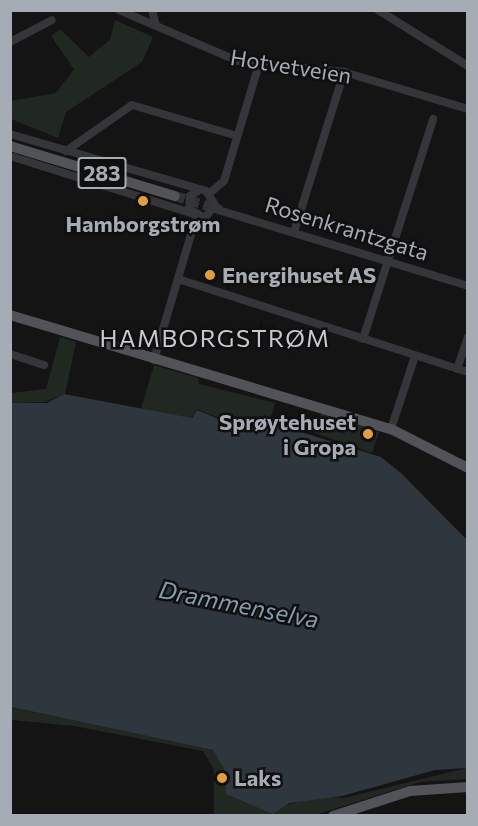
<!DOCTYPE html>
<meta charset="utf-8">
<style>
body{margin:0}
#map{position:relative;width:478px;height:826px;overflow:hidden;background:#141415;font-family:Commissioner,sans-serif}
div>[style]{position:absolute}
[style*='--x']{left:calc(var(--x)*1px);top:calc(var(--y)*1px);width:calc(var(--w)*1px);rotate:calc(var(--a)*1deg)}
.green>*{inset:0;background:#202821}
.water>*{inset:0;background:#2e373d}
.major-tunnel>*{height:10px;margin-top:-5px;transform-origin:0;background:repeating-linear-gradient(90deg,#313235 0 10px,transparent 0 15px)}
.minor>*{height:8px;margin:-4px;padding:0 4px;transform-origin:4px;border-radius:4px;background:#35363a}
.major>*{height:10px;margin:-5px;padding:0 5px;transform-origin:5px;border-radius:5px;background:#515359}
.dots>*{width:16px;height:16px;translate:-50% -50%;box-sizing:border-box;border:3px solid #0f0f10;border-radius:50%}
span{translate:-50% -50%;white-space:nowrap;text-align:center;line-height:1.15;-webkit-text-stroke:5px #0f0f10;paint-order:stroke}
.shield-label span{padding:2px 4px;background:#0f0f10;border:2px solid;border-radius:4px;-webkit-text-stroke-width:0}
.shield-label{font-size:21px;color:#a6acb4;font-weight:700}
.street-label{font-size:22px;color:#a6acb4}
.poi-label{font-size:22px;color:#a6acb4;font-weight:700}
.left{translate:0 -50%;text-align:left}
.right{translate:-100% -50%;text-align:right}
.neighbourhood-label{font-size:24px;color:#c7cad1;letter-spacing:1.5px}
.water-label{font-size:24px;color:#809cad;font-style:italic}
.frame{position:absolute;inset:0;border:12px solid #a6acb4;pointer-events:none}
</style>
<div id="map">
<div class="green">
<i style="clip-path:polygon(115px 20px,153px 37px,142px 62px,66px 112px,58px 138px,11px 119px,11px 101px,56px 93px,74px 69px,51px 36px,60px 29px,89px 57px,110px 40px)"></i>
<i style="clip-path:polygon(60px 337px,76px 342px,65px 394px,45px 402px,11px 403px,11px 393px,46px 389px)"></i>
<i style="clip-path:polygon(154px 365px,198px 378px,199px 384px,275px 403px,270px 421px,243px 417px,235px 425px,197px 409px,191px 418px,141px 409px)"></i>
<i style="clip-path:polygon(321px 413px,379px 432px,372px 453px,315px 433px)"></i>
<i style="clip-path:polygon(10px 707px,213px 750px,224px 769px,227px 794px,289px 804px,322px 796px,344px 798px,467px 768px,467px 779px,420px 782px,315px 815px,214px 815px,214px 770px,203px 751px,74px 726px,11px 720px)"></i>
</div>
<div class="water">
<i style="clip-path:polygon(64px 394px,192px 418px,197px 410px,235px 426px,275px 424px,381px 457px,401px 473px,467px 540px,467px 768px,435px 770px,342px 796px,289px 803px,273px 814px,226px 794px,224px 769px,213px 750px,11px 707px,11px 403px,47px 403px)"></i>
</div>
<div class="major-tunnel">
<i style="--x:175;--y:196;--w:48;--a:16.9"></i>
</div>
<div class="minor">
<i style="--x:119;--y:10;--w:129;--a:23.2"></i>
<i style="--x:238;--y:61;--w:107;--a:5.9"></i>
<i style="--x:344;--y:72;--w:129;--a:16.6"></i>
<i style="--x:152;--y:10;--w:16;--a:76"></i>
<i style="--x:378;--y:10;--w:106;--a:31.9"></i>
<i style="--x:10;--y:42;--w:47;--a:-27.6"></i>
<i style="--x:10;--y:134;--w:204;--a:16.2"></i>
<i style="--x:206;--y:191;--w:17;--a:57"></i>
<i style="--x:215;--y:205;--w:16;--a:128"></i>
<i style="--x:205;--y:218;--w:18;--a:-151"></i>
<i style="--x:189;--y:209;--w:13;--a:-86"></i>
<i style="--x:190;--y:196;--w:9;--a:-32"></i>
<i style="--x:66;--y:151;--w:80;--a:-34.9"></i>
<i style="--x:132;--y:105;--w:109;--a:16.4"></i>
<i style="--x:10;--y:156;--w:190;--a:17.5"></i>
<i style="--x:210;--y:193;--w:18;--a:-41"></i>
<i style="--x:224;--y:181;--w:122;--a:-73.3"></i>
<i style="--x:215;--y:209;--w:264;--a:16.9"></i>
<i style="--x:294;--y:232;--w:168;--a:-72.6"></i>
<i style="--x:178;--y:279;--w:305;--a:17.8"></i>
<i style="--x:363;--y:339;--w:231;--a:-72.3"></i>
<i style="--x:10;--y:354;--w:36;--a:18"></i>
<i style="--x:154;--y:360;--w:149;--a:-73.6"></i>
<i style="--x:457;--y:369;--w:34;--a:-71"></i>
<i style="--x:391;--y:429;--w:77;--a:-71.8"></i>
</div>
<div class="major">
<i style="--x:10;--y:146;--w:172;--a:16.9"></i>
<i style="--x:10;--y:315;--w:398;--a:16.7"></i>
<i style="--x:391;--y:429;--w:86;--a:26.9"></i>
<i style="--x:333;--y:816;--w:81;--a:-18"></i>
<i style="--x:410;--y:791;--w:58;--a:-3.9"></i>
</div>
<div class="dots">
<i style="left:143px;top:201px;background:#e29d3f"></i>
<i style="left:210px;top:275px;background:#e29d3f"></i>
<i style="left:368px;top:434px;background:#e29d3f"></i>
<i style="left:222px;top:778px;background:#e29d3f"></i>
</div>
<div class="shield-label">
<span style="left:102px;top:173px">283</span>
</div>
<div class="street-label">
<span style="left:291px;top:66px;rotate:9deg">Hotvetveien</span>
<span style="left:347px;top:228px;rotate:17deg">Rosenkrantzgata</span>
</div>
<div class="poi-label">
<span style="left:143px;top:224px">Hamborgstrøm</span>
<span class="left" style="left:222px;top:275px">Energihuset AS</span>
<span class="right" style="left:356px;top:434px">Sprøytehuset<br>i Gropa</span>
<span class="left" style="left:234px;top:778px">Laks</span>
</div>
<div class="neighbourhood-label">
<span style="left:215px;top:338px">HAMBORGSTRØM</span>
</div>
<div class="water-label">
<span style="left:239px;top:604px;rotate:11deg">Drammenselva</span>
</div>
<div class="frame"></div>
</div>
